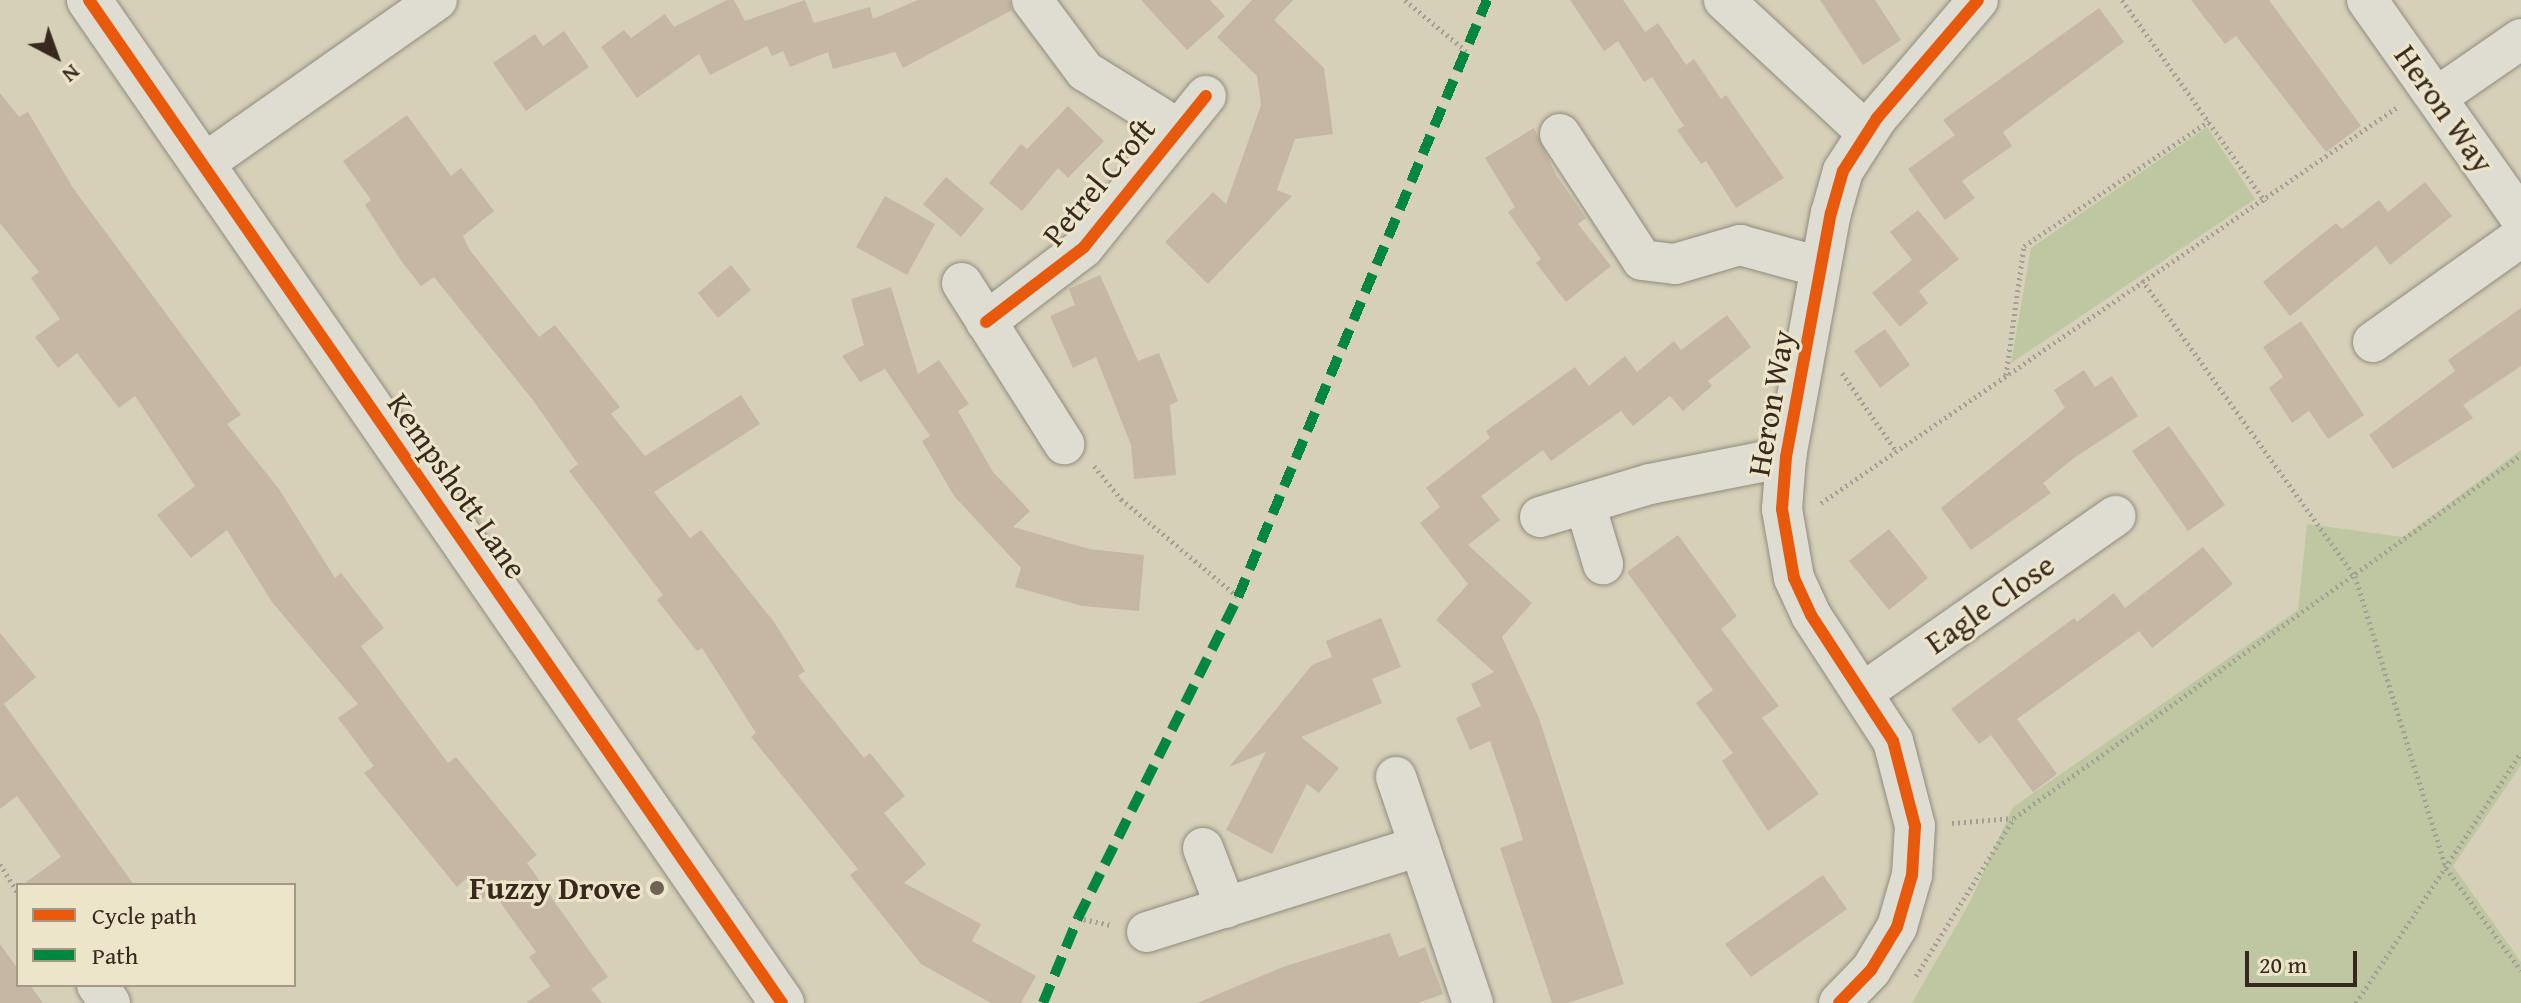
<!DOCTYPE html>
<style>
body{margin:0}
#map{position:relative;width:2521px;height:1003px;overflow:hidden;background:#d6d0b9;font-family:"Gentium Book Plus",serif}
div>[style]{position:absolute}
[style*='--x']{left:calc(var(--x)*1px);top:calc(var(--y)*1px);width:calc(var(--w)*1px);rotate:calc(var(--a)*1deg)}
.green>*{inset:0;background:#bfc7a2}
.building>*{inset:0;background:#c5b7a4}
.path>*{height:5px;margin-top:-2.5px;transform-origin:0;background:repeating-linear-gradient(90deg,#a39f95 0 2px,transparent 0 6px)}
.roads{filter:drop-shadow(0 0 2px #918b7d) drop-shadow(0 0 2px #918b7d)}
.minor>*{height:40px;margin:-20px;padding:0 20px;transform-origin:20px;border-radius:20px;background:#dfdcd1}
.tertiary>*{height:44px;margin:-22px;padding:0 22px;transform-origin:22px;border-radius:22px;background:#dfdcd1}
.quiet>*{height:10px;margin-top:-5px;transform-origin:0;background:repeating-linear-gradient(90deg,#00873e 0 20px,transparent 0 30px)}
.cycleway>*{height:12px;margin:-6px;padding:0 6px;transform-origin:6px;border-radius:6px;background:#e8590c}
.dots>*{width:22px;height:22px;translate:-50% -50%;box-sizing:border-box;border:4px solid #ece5ca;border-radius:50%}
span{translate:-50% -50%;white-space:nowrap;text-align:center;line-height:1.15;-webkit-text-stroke:6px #ece5ca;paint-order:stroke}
.street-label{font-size:32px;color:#38281e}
.poi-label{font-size:32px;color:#38281e;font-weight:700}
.right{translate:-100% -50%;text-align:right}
.legend{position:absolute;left:16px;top:883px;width:280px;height:104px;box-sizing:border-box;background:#ece5ca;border:2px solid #a49985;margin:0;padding:10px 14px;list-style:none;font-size:24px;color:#38281e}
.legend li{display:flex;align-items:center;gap:16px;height:40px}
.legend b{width:40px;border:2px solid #a49985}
.north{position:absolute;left:16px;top:16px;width:80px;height:80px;-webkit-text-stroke:6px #ece5ca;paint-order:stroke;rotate:139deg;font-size:22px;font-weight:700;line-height:32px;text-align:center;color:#38281e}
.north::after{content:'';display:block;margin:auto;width:28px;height:36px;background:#38281e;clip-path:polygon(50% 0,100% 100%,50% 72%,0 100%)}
.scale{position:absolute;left:2245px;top:951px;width:112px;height:36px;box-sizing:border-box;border:4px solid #38281e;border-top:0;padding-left:10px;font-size:24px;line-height:28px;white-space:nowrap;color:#38281e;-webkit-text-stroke:6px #ece5ca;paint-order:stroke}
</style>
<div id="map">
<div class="green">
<i style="clip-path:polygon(2207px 127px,2255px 199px,2011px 363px,2031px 248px)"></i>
<i style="clip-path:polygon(2521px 450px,2521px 765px,2453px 866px,2521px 962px,2521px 1003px,1912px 1003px,1970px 902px,2013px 807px,2298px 610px,2307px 524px,2403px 537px)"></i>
</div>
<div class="building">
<i style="clip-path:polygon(727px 0,734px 0,745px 21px,805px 0,814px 23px,870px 7px,873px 19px,918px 0,1009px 0,1012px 10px,903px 68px,895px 52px,833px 69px,828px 52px,790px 67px,783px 51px,772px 56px,767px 46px,710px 75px,699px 54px,637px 98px,601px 47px,624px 30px,631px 38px,665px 14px,674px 27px)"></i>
<i style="clip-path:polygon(1141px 0,1210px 0,1225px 16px,1187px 50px)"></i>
<i style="clip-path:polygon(1252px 0,1293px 0,1274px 20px,1324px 68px,1333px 134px,1295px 139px,1277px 190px,1292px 196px,1208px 284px,1165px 242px,1213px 192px,1226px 204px,1261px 105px,1257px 76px,1217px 37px)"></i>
<i style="clip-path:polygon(1570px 0,1623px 0,1645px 32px,1658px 23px,1686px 65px,1694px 59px,1721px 99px,1726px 95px,1784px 178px,1736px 208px,1706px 161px,1701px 164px,1677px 130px,1684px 126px,1652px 77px,1644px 82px,1618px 41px,1604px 51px)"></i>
<i style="clip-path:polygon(1820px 0,1875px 0,1901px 40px,1863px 65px)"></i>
<i style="clip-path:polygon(2191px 0,2269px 0,2361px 126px,2326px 152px,2236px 36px,2225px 44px)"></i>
<i style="clip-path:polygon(2099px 8px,2124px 42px,2003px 132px,2012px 146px,1962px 181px,1975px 198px,1945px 220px,1908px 169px,1955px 135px,1943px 120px)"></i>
<i style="clip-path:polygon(564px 31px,589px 67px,526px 111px,493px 63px,535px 34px,543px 46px)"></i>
<i style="clip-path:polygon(0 93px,19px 117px,28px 112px,73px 188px,241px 415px,227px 424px,279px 489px,335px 578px,341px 573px,384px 628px,361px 646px,448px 763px,456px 757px,537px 855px,527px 863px,608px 977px,591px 989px,602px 1003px,526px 1003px,550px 986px,529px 957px,536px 952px,492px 891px,482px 899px,466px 879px,457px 887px,364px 773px,374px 766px,338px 718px,358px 704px,272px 602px,227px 530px,191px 558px,157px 515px,195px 486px,135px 396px,119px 408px,77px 353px,58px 368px,35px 337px,60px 319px,31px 278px,39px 272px,0 223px)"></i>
<i style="clip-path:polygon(1068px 106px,1104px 141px,1068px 178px,1058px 168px,1022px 211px,989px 183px,1021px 144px,1027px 149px)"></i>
<i style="clip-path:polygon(407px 115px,451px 176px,461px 168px,494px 211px,463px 236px,469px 249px,539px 337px,555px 325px,620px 407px,611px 414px,645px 456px,741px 395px,760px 424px,654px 492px,690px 538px,701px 530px,774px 622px,805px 671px,798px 676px,864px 758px,870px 753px,905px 796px,884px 813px,926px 864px,904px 883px,981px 924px,972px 941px,1036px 976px,1021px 1003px,991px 1003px,921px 964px,850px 875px,858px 869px,751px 737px,756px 733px,702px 648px,697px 651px,657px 600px,663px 595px,569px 471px,578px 464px,532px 399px,434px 277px,421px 286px,402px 262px,365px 205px,371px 200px,343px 161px)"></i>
<i style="clip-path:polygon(1534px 128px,1556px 175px,1586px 218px,1578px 224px,1611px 266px,1566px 302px,1536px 263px,1541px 259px,1508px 212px,1515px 207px,1485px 158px)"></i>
<i style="clip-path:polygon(946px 177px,984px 209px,961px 237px,923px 204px)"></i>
<i style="clip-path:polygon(2425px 182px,2452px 216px,2390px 265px,2376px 246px,2290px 316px,2263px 282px,2336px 223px,2342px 229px,2379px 200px,2388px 212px)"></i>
<i style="clip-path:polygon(885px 196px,935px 224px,907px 275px,856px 247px)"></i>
<i style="clip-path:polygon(1918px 210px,1959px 259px,1919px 291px,1928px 303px,1900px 327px,1872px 293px,1912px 260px,1890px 232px)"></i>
<i style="clip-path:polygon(731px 265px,751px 290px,718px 318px,698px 293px)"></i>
<i style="clip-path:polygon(1100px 275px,1138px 361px,1159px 353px,1178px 401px,1170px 405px,1176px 475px,1134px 479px,1131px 445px,1096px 357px,1073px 368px,1050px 316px,1075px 305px,1069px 289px)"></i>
<i style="clip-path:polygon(891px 287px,918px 374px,939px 360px,969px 404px,958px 411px,993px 472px,1030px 511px,1013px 527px,1089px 549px,1144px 555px,1139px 611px,1082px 606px,1015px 587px,1021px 568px,954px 496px,922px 441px,930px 436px,885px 369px,860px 382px,842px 356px,864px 345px,851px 299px)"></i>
<i style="clip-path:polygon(2521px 308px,2521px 366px,2463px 405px,2473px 418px,2393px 469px,2369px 435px,2455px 371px,2448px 360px)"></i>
<i style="clip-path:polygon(1727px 315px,1751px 347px,1708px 381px,1712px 386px,1683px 411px,1670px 396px,1633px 426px,1621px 411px,1551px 461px,1543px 450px,1481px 496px,1500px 520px,1468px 545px,1532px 603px,1502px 637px,1539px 718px,1624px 984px,1568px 1003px,1552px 1003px,1500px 848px,1523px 840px,1515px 813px,1490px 741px,1470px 750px,1456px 718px,1481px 706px,1471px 684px,1494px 672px,1436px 620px,1468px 584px,1420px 523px,1440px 507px,1426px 488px,1490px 438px,1486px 431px,1575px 367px,1589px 386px,1625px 356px,1637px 372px,1674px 341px,1681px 350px)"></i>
<i style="clip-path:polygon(2301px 321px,2364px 415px,2328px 439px,2309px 411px,2292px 423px,2269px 388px,2283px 377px,2263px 347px)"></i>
<i style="clip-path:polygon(1885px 329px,1910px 365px,1880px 388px,1854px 351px)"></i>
<i style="clip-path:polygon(2084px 370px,2095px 387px,2112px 376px,2138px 416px,2074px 458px,2043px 483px,2051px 493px,1971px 550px,1941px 508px,2065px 408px,2054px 390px)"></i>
<i style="clip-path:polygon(2169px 426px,2225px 505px,2188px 531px,2132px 451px)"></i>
<i style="clip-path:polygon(1889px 529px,1928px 578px,1889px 610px,1849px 561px)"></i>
<i style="clip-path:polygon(1678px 535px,1737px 616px,1721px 629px,1779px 706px,1762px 718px,1819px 794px,1768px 831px,1722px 761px,1733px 753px,1696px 703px,1713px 690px,1627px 572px)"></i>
<i style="clip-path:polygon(2203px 547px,2233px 584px,2152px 648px,2139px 631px,2017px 719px,2057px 774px,2033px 792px,1991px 735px,1979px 744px,1951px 709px,2074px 618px,2077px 622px,2114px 593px,2125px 608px)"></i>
<i style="clip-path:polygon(1381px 618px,1401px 667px,1372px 679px,1382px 703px,1301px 737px,1339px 768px,1319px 793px,1307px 784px,1272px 854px,1226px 830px,1266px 752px,1229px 767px,1312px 665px,1332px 657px,1326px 641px)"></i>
<i style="clip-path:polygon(0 633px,36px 677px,4px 704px,134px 885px,22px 885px,61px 857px,17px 796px,0 809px)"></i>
<i style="clip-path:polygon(1823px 875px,1847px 909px,1751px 977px,1725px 944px)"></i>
<i style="clip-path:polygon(1390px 933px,1399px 957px,1425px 947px,1443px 994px,1418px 1003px,1197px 1003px,1283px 967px)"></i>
<i style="clip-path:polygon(0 944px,18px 969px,18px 985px,30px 985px,43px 1003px,0 1003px)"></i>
</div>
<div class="path">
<i style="--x:1405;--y:0;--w:80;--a:39.9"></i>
<i style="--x:2122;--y:0;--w:247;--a:54.6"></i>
<i style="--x:2142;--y:280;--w:365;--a:54.3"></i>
<i style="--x:2355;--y:576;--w:306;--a:72.7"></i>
<i style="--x:2446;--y:868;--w:127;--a:53.9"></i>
<i style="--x:1842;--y:373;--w:95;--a:55.3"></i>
<i style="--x:2006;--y:375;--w:130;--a:-82.1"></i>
<i style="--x:2024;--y:246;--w:223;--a:-34"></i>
<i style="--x:1094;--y:466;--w:43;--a:50.7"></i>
<i style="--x:1121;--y:499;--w:153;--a:39.9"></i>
<i style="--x:1821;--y:503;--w:698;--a:-34.49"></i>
<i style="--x:1952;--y:823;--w:61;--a:-4.7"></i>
<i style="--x:0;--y:864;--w:34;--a:58"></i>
<i style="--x:1078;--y:918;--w:35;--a:12"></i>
<i style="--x:1916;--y:976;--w:186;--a:-58.2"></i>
<i style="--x:2014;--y:818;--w:624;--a:-35.6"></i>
<i style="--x:2356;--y:1003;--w:300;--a:-56.6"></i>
</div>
<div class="roads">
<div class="minor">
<i style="--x:1032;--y:0;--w:89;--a:53.3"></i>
<i style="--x:1085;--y:71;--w:108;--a:31.8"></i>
<i style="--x:1724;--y:0;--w:194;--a:42.9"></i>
<i style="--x:2367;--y:0;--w:267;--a:54.8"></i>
<i style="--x:2437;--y:97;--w:102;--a:-34.6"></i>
<i style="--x:1560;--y:134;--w:150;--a:56.9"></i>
<i style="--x:1642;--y:260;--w:33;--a:7"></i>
<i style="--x:1675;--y:264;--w:68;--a:-16.3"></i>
<i style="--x:1740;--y:245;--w:83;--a:15.4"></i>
<i style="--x:202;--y:165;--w:287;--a:-35.1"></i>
<i style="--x:962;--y:283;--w:191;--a:57.6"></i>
<i style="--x:986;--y:322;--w:123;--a:-37.4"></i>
<i style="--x:1084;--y:247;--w:194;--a:-51.1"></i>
<i style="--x:2373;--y:342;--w:181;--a:-35.4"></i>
<i style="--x:1585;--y:504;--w:63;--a:73.3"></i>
<i style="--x:1540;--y:517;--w:115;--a:-16.7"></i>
<i style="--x:1650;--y:484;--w:139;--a:-11.2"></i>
<i style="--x:1864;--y:692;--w:307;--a:-35"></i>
<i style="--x:1396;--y:777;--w:239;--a:71.2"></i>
<i style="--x:1203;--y:848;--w:64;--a:69"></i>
<i style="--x:1147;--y:932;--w:286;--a:-17.5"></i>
<i style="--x:97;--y:985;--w:22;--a:54"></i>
<i style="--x:1839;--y:1003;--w:46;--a:-45.9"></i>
<i style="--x:1871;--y:970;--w:50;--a:-58.8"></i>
<i style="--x:1897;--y:927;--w:54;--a:-73.9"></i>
<i style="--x:1912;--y:875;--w:49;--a:-86.5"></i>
<i style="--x:1915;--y:826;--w:88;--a:-104.5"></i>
<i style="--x:1893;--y:741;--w:150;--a:-123.1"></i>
<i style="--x:1811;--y:615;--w:41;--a:-114.7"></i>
<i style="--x:1794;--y:578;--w:70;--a:-99.9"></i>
<i style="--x:1782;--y:509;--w:52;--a:-85.6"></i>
<i style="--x:1786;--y:457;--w:248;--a:-79.6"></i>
<i style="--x:1831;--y:213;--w:44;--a:-74.1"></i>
<i style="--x:1843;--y:171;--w:63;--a:-57.3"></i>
<i style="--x:1877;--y:118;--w:155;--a:-49.4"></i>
</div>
<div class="tertiary">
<i style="--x:89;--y:0;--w:1219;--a:55.36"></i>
</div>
</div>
<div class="quiet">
<i style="--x:1043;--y:1003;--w:92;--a:-67.6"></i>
<i style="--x:1078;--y:918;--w:359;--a:-63.5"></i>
<i style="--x:1238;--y:597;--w:647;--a:-67.36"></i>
</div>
<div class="cycleway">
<i style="--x:89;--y:0;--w:1219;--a:55.36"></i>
<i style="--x:986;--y:322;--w:123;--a:-37.4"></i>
<i style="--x:1084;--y:247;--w:194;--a:-51.1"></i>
<i style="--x:1839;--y:1003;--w:46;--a:-45.9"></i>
<i style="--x:1871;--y:970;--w:50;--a:-58.8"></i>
<i style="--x:1897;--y:927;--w:54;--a:-73.9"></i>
<i style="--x:1912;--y:875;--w:49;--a:-86.5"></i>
<i style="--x:1915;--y:826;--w:88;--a:-104.5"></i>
<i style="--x:1893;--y:741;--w:150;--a:-123.1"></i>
<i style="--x:1811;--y:615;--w:41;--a:-114.7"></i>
<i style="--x:1794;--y:578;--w:70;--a:-99.9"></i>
<i style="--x:1782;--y:509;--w:52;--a:-85.6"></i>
<i style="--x:1786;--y:457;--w:248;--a:-79.6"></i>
<i style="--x:1831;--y:213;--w:44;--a:-74.1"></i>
<i style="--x:1843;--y:171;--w:63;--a:-57.3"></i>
<i style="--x:1877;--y:118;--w:155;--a:-49.4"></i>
</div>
<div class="dots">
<i style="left:657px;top:888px;background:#6f6354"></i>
</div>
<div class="street-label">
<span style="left:2444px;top:109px;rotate:55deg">Heron Way</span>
<span style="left:1099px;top:182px;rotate:-50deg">Petrel Croft</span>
<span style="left:1771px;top:403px;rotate:-80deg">Heron Way</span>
<span style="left:457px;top:486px;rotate:55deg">Kempshott Lane</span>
<span style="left:1990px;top:604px;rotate:-35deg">Eagle Close</span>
</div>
<div class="poi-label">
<span class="right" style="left:641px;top:888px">Fuzzy Drove</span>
</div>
<ul class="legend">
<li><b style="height:10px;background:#e8590c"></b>Cycle path</li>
<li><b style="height:10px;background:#00873e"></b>Path</li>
</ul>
<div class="north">N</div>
<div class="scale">20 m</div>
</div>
